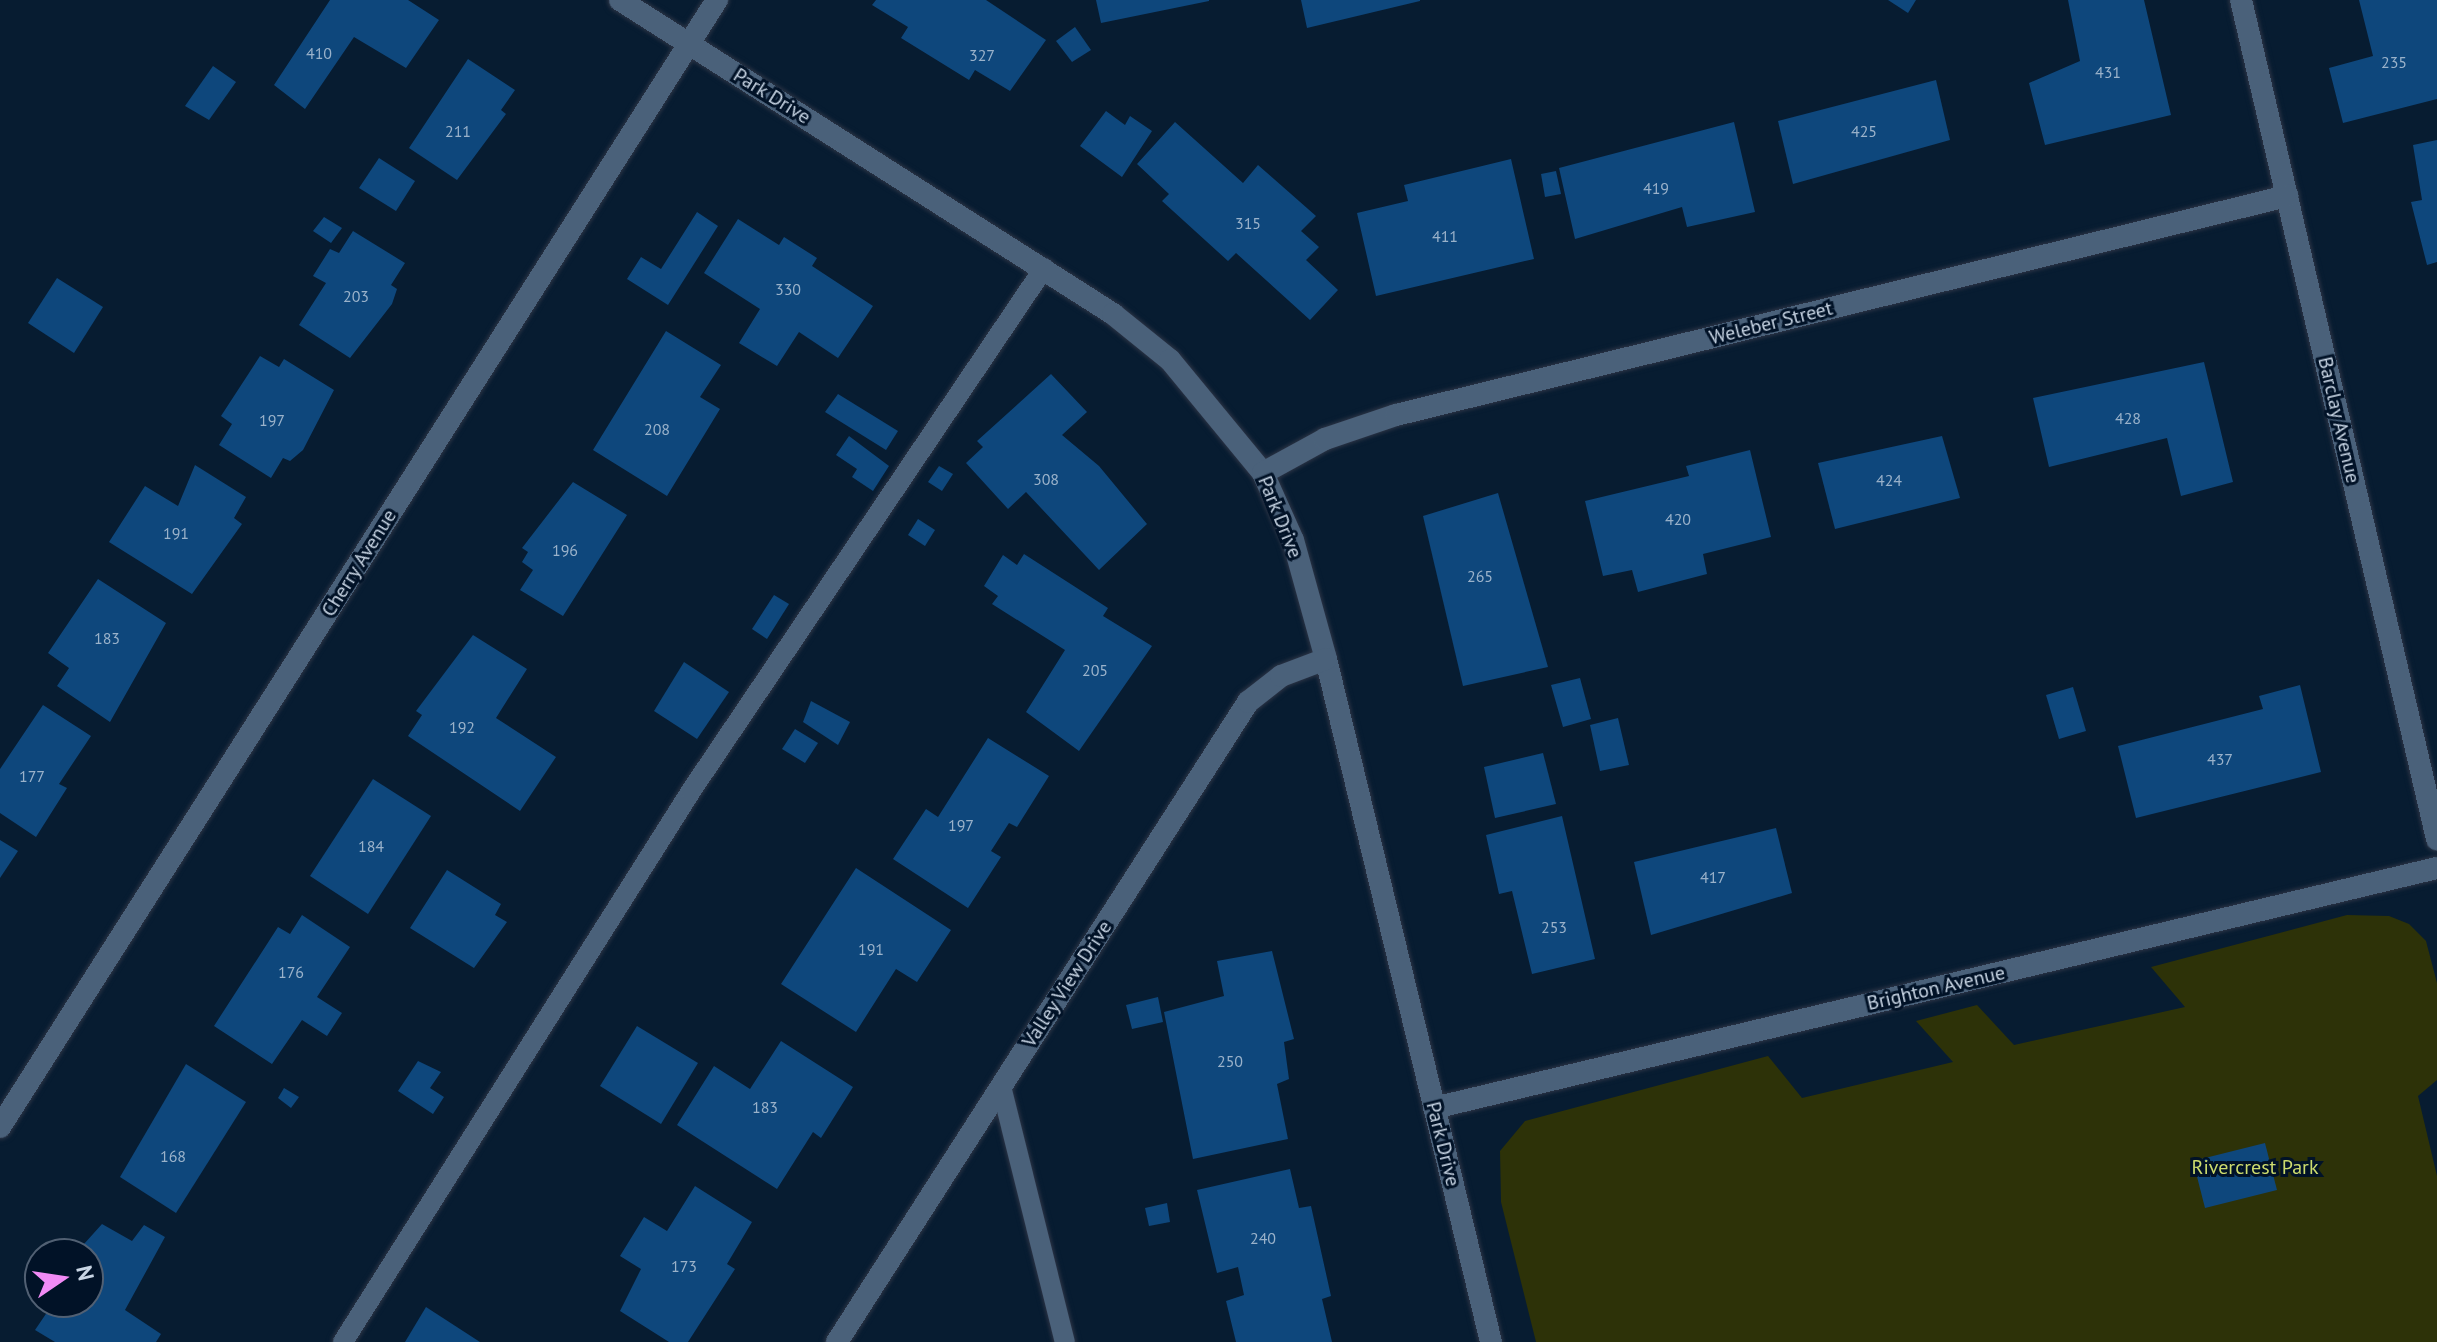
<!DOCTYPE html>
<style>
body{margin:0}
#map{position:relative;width:2437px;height:1342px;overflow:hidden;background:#071c31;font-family:"PT Sans",sans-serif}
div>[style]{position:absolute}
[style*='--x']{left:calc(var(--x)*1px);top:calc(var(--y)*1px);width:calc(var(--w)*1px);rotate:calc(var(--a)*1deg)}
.green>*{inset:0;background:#2d3208}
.building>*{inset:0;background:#0e477c}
.roads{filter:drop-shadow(0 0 2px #2c3445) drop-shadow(0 0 2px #2c3445)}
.service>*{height:20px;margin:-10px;padding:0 10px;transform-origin:10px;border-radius:10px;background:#4a617a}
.minor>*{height:22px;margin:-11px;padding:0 11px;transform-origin:11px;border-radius:11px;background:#4a617a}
span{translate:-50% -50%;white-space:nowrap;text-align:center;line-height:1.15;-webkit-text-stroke:6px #011227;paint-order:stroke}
.number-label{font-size:16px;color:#9ab2ca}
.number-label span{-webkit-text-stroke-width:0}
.street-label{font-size:20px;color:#c8d5e4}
.park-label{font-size:20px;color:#cddc6e}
.north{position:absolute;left:24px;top:1238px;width:80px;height:80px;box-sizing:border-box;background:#011227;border:2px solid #516073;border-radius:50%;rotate:77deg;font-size:22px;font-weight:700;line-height:32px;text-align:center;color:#c8d5e4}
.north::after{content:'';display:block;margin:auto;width:28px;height:36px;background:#f18bf5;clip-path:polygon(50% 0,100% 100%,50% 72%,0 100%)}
</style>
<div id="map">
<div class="green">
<i style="clip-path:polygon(2347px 915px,2389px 916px,2409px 924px,2426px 941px,2437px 983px,2437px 1080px,2418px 1096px,2437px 1176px,2437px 1342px,1536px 1342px,1501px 1202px,1500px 1151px,1525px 1121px,1768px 1056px,1802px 1098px,1953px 1062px,1916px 1021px,1977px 1005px,2014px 1045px,2185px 1007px,2151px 967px)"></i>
</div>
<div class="building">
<i style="clip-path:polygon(330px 0,408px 0,439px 20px,406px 68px,354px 37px,305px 109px,274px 85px)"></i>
<i style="clip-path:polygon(876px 0,986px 0,1046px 40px,1010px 91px,975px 70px,969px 80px,901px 38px,908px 27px,872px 5px)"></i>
<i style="clip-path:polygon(1096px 0,1209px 0,1209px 1px,1101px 23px)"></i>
<i style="clip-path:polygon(1301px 0,1420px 0,1420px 1px,1307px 28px)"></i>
<i style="clip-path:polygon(1888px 0,1916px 0,1908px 13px)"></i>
<i style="clip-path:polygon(2068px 0,2144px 0,2171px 115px,2045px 145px,2029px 83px,2080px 61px)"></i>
<i style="clip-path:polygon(2359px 0,2437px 0,2437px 99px,2343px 123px,2329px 68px,2373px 56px)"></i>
<i style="clip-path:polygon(1075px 27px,1091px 50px,1072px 62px,1056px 41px)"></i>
<i style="clip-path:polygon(468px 59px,515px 90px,501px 110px,506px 114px,457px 180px,409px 148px)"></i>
<i style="clip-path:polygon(213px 66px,236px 82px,209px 120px,185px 106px)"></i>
<i style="clip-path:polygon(1936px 80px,1950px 140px,1793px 184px,1778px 121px)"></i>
<i style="clip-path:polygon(1106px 111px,1125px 125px,1130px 116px,1152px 131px,1122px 177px,1080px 146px)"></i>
<i style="clip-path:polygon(1175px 122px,1243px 183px,1258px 165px,1316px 216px,1301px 231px,1319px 247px,1306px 260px,1338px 290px,1310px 320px,1236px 253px,1228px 261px,1162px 201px,1169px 194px,1137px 164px)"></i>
<i style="clip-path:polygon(1734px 122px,1755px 212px,1687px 227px,1682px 207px,1575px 239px,1559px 168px)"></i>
<i style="clip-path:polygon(2437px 140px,2437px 262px,2427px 265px,2411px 202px,2422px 200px,2413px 145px)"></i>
<i style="clip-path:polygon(379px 158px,415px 181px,396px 211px,359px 188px)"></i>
<i style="clip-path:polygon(1511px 159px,1534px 259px,1376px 296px,1357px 213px,1408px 201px,1404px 185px)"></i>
<i style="clip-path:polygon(1556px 171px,1561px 194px,1545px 197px,1541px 174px)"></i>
<i style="clip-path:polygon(697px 212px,718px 226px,668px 305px,627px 279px,641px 257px,661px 269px)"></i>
<i style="clip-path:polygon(324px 217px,342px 228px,331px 243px,313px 231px)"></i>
<i style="clip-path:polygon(738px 219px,779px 245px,784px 237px,817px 258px,812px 266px,873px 306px,838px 358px,799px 332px,777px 366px,739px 343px,760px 309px,704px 273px)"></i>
<i style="clip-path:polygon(353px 231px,405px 263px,391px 285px,397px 289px,392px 304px,350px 358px,299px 325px,326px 283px,313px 276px,330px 249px,339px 253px)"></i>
<i style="clip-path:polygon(57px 278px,103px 307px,74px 353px,28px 323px)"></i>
<i style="clip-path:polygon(666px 331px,721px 365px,700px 397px,720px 409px,667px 496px,593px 450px)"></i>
<i style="clip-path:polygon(260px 356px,279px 367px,284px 359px,334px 390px,303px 450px,290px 461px,283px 458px,271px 478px,219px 445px,232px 424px,221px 416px)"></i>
<i style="clip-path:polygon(2204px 362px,2233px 482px,2181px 496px,2167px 438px,2049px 467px,2033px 398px)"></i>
<i style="clip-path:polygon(1051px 374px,1087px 412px,1062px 435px,1099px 466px,1147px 524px,1099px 570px,1026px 492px,1008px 509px,966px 463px,983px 447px,977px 441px)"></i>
<i style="clip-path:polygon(838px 394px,898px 431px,886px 450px,825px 412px)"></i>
<i style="clip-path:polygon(849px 436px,889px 466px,873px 491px,852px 477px,857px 469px,836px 455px)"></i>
<i style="clip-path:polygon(1942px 436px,1960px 498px,1835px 529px,1818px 463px)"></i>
<i style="clip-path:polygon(1750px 450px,1771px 537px,1703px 554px,1707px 574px,1638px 592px,1632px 570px,1603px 576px,1585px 501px,1689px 476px,1686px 466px)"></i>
<i style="clip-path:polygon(195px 465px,246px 497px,234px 518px,242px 524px,192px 594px,109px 542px,145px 486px,178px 506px)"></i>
<i style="clip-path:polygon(939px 466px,953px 474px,942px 491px,928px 482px)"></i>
<i style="clip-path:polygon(573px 482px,627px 515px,563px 616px,520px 590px,533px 570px,522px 562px,528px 552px,522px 548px)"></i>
<i style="clip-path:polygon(1498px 493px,1548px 667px,1463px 686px,1423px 516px)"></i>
<i style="clip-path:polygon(918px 519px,935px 530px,925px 546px,908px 535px)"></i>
<i style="clip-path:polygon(1024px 554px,1108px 608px,1103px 616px,1152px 646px,1079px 751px,1026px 712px,1065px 650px,992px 604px,998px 596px,984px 586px,1003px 555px,1017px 565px)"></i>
<i style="clip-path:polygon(98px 579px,166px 623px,110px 722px,57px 686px,69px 668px,48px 653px)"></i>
<i style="clip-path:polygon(774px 595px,789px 604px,767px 639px,752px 629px)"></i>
<i style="clip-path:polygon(473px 635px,527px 669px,496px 718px,556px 757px,520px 811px,408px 736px,422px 715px,416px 711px)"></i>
<i style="clip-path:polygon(684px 662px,729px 692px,697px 739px,654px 711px)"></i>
<i style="clip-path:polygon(1580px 678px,1591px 719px,1563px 727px,1551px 685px)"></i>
<i style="clip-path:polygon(2300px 685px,2321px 772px,2136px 818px,2118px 746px,2263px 709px,2259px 696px)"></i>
<i style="clip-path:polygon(2073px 687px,2086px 731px,2059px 739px,2046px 695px)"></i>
<i style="clip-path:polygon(811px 701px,850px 722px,838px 745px,803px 722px)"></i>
<i style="clip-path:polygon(43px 705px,91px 736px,59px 784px,67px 788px,36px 837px,0 813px,0 769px)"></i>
<i style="clip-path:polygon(1618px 718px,1629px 765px,1600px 771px,1590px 725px)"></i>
<i style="clip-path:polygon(795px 729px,818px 743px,805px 763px,782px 749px)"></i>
<i style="clip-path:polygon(988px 738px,1049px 776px,1017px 827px,1009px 823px,991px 851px,1001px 857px,968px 908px,893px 859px,926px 809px,938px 817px)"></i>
<i style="clip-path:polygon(1543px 753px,1556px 804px,1495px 818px,1484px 767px)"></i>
<i style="clip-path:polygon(373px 779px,431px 816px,368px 914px,310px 876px)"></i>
<i style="clip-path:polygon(1562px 816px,1595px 959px,1532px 974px,1512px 891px,1499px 894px,1486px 835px)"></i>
<i style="clip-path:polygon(1776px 828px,1792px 893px,1651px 935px,1634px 862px)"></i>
<i style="clip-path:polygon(0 840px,18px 851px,0 878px)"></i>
<i style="clip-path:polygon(856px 868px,951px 930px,917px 982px,896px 969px,856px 1032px,781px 984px)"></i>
<i style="clip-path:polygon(447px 870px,501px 904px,495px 915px,507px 922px,474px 968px,410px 928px)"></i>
<i style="clip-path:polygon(302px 915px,350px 947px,317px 997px,342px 1013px,327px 1036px,302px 1020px,272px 1064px,214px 1026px,278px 927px,290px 934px)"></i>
<i style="clip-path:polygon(1272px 951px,1294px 1039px,1284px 1042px,1289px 1079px,1277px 1084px,1288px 1139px,1193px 1159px,1164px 1012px,1224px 996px,1217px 961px)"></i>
<i style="clip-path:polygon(1158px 997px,1163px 1022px,1132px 1029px,1126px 1005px)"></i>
<i style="clip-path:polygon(637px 1026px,698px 1063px,661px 1124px,600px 1086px)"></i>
<i style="clip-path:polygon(781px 1041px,853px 1087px,821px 1138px,813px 1132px,777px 1189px,677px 1125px,714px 1066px,750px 1089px)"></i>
<i style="clip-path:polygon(418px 1061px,441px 1072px,430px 1088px,444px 1097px,433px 1114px,398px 1091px)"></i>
<i style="clip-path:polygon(186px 1064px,246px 1102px,176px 1213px,120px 1177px)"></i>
<i style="clip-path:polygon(284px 1088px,299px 1097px,291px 1108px,278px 1098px)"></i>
<i style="clip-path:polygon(2265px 1143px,2277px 1190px,2205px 1208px,2193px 1161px)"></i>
<i style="clip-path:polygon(1290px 1169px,1299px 1208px,1311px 1206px,1331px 1296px,1322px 1299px,1332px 1342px,1236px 1342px,1226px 1301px,1244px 1295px,1238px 1267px,1217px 1273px,1197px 1190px)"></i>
<i style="clip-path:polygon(695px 1186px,752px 1222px,727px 1264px,735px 1269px,688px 1342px,669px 1342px,620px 1311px,641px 1269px,620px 1256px,644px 1217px,667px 1231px)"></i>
<i style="clip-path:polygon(1167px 1203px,1170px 1222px,1149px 1226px,1145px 1208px)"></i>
<i style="clip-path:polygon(102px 1224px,132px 1241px,144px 1225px,165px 1237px,125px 1310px,161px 1334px,156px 1342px,55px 1342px,35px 1330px,54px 1302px,88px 1302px,88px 1254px,75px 1254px)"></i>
<i style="clip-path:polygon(426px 1307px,480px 1342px,405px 1342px)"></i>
</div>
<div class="roads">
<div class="service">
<i style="--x:1001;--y:1086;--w:264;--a:76"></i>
<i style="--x:343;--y:1342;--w:652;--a:-57.72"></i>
<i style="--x:691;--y:791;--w:631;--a:-55.98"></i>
</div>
<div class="minor">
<i style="--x:620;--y:0;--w:585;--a:32.49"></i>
<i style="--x:1113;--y:314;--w:73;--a:38.9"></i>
<i style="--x:1170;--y:360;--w:146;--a:50.5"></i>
<i style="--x:1263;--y:473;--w:73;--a:65.9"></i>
<i style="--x:1293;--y:540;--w:123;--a:74.5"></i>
<i style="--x:1326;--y:659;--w:703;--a:76.42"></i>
<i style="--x:2241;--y:0;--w:862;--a:76.85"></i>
<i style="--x:1263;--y:473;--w:71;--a:-28.7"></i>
<i style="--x:1325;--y:439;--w:75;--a:-18.7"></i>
<i style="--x:1396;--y:415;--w:918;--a:-13.81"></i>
<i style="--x:1434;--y:1108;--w:1031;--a:-13.46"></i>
<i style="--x:0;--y:1127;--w:1336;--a:-57.54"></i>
<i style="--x:837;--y:1342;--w:761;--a:-57.29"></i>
<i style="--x:1248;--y:702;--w:42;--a:-38.2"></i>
<i style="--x:1281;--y:676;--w:48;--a:-20.7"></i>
</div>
</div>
<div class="number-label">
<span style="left:319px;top:53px">410</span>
<span style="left:982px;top:55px">327</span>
<span style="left:2394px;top:62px">235</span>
<span style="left:2108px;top:72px">431</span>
<span style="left:458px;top:131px">211</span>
<span style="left:1864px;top:131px">425</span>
<span style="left:1656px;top:188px">419</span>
<span style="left:1248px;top:223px">315</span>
<span style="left:1445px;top:236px">411</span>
<span style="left:788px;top:289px">330</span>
<span style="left:356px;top:296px">203</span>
<span style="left:2128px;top:418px">428</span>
<span style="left:272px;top:420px">197</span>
<span style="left:657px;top:429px">208</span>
<span style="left:1046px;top:479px">308</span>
<span style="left:1889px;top:480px">424</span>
<span style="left:1678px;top:519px">420</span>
<span style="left:176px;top:533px">191</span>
<span style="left:565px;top:550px">196</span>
<span style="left:1480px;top:576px">265</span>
<span style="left:107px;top:638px">183</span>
<span style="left:1095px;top:670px">205</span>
<span style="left:462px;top:727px">192</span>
<span style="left:2220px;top:759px">437</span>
<span style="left:32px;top:776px">177</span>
<span style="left:961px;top:825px">197</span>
<span style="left:371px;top:846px">184</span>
<span style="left:1713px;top:877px">417</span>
<span style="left:1554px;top:927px">253</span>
<span style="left:871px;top:949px">191</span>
<span style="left:291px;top:972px">176</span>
<span style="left:1230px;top:1061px">250</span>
<span style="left:765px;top:1107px">183</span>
<span style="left:173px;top:1156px">168</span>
<span style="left:1263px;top:1238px">240</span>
<span style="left:684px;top:1266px">173</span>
</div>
<div class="street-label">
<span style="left:772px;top:96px;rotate:32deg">Park Drive</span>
<span style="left:1771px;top:323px;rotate:-14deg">Weleber Street</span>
<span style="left:2339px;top:420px;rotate:77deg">Barclay Avenue</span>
<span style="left:1280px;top:517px;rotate:68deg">Park Drive</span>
<span style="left:359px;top:563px;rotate:-58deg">Cherry Avenue</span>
<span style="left:1067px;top:984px;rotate:-57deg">Valley View Drive</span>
<span style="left:1936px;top:988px;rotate:-13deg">Brighton Avenue</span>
<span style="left:1443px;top:1144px;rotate:76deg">Park Drive</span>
</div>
<div class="park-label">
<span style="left:2255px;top:1167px">Rivercrest Park</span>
</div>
<div class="north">N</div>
</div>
